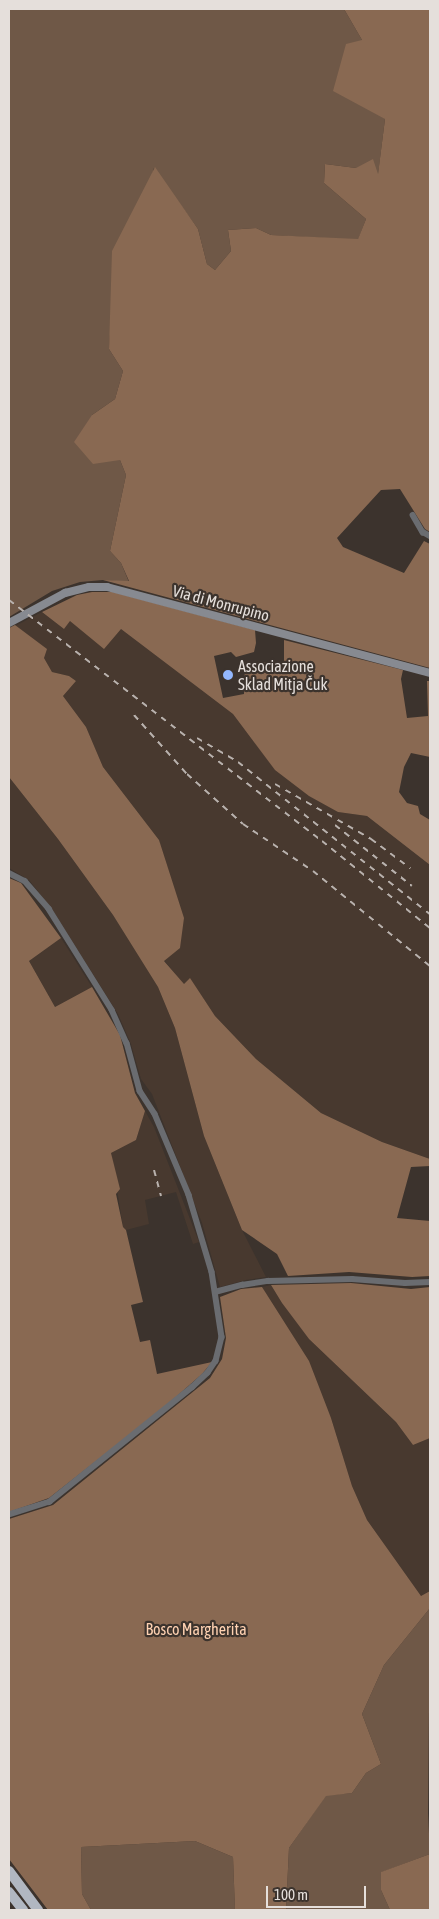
<!DOCTYPE html>
<meta charset="utf-8">
<style>
body{margin:0}
#map{position:relative;width:439px;height:1919px;overflow:hidden;background:#3c332d;font-family:"Asap Condensed",sans-serif}
div>[style]{position:absolute}
[style*='--x']{left:calc(var(--x)*1px);top:calc(var(--y)*1px);width:calc(var(--w)*1px);rotate:calc(var(--a)*1deg)}
.built>*{inset:0;background:#48392f}
.green>*{inset:0;background:#6f5847}
.forest>*{inset:0;background:#896952}
.street>*{height:5.5px;margin:-2.75px;padding:0 2.75px;transform-origin:2.75px;border-radius:2.75px;background:#6a6c70}
.secondary>*{height:8px;margin:-4px;padding:0 4px;transform-origin:4px;border-radius:4px;background:#878a91}
.highway>*{height:10px;margin:-5px;padding:0 5px;transform-origin:5px;border-radius:5px;background:#b1b7c1}
.rail>*{height:2px;margin-top:-1px;transform-origin:0;background:repeating-linear-gradient(90deg,#b9b2ae 0 6px,transparent 0 12px)}
.dots>*{width:14px;height:14px;translate:-50% -50%;box-sizing:border-box;border:2px solid #3c332d;border-radius:50%}
span{translate:-50% -50%;white-space:nowrap;text-align:center;line-height:1.15;-webkit-text-stroke:4.5px #3c332d;paint-order:stroke}
.street-label{font-size:16px;color:#e5dfdb}
.poi-label{font-size:16px;color:#e5dfdb}
.left{translate:0 -50%;text-align:left}
.park-label{font-size:16px;color:#ffd2b2}
.frame{position:absolute;inset:0;border:10px solid #e5dfdb;pointer-events:none}
.scale{position:absolute;left:266px;top:1886px;width:100px;height:22px;box-sizing:border-box;border:2px solid #e5dfdb;border-top:0;padding-left:6px;font-size:15px;line-height:18px;white-space:nowrap;color:#e5dfdb;-webkit-text-stroke:4px #3c332d;paint-order:stroke}
</style>
<div id="map">
<div class="built">
<i style="clip-path:polygon(42px 612px,64px 629px,70px 621px,121px 629px,233px 714px,254px 742px,338px 812px,367px 816px,430px 865px,430px 1159px,382px 1142px,321px 1113px,256px 1059px,215px 1016px,190px 979px,184px 985px,164px 960px,176px 949px,159px 840px,103px 767px,86px 727px,63px 696px,76px 681px,69px 676px,52px 672px,44px 658px,15px 626px)"></i>
<i style="clip-path:polygon(9px 777px,58px 839px,113px 915px,158px 987px,175px 1028px,204px 1136px,242px 1230px,266px 1277px,246px 1280px,220px 1287px,202px 1223px,152px 1094px,141px 1079px,131px 1044px,118px 1014px,52px 909px,29px 880px,9px 868px)"></i>
<i style="clip-path:polygon(61px 938px,92px 987px,55px 1007px,29px 961px)"></i>
<i style="clip-path:polygon(145px 1111px,154px 1127px,199px 1242px,193px 1244px,176px 1192px,145px 1200px,149px 1224px,126px 1230px,123px 1227px,111px 1153px,136px 1140px)"></i>
<i style="clip-path:polygon(271px 1285px,282px 1303px,309px 1339px,396px 1422px,413px 1445px,430px 1438px,430px 1591px,421px 1596px,367px 1520px,352px 1486px,331px 1418px,262px 1287px)"></i>
</div>
<div class="green">
<i style="clip-path:polygon(9px 9px,344px 9px,362px 40px,385px 119px,378px 175px,356px 168px,325px 164px,324px 183px,366px 219px,358px 240px,271px 235px,256px 228px,228px 230px,231px 251px,215px 270px,207px 264px,198px 229px,154px 168px,111px 319px,109px 349px,123px 371px,115px 399px,92px 415px,120px 460px,126px 475px,110px 551px,121px 563px,129px 582px,103px 580px,80px 582px,52px 591px,9px 617px)"></i>
<i style="clip-path:polygon(430px 1608px,428px 1813px,430px 1854px,382px 1872px,381px 1890px,390px 1910px,286px 1910px,289px 1848px,326px 1795px,352px 1793px,366px 1773px,381px 1764px,362px 1714px,384px 1665px)"></i>
<i style="clip-path:polygon(195px 1841px,233px 1857px,235px 1910px,91px 1910px,82px 1894px,81px 1847px)"></i>
</div>
<div class="forest">
<i style="clip-path:polygon(344px 9px,430px 9px,430px 532px,425px 529px,400px 489px,381px 490px,337px 538px,343px 547px,404px 573px,424px 541px,430px 544px,430px 668px,103px 580px,129px 581px,121px 563px,110px 551px,126px 475px,120px 460px,93px 464px,74px 442px,92px 415px,115px 399px,123px 371px,109px 349px,112px 251px,155px 167px,198px 229px,207px 264px,215px 270px,231px 251px,228px 230px,256px 228px,271px 235px,358px 239px,366px 219px,324px 183px,325px 164px,356px 168px,373px 159px,378px 174px,385px 119px,333px 91px,346px 44px,362px 40px)"></i>
<i style="clip-path:polygon(92px 592px,113px 592px,255px 630px,256px 643px,254px 652px,236px 657px,231px 652px,214px 656px,223px 698px,244px 694px,245px 662px,284px 662px,284px 640px,403px 670px,401px 679px,407px 718px,428px 716px,427px 681px,430px 681px,430px 757px,411px 753px,404px 767px,399px 792px,407px 803px,418px 806px,420px 814px,430px 820px,430px 865px,367px 816px,338px 812px,309px 796px,275px 770px,233px 714px,121px 629px,104px 649px,70px 621px,64px 629px,42px 612px,77px 595px)"></i>
<i style="clip-path:polygon(15px 625px,47px 649px,44px 658px,52px 672px,69px 676px,76px 681px,63px 696px,86px 727px,103px 767px,159px 840px,184px 918px,180px 948px,164px 961px,184px 984px,190px 978px,215px 1016px,256px 1059px,321px 1113px,382px 1142px,430px 1159px,430px 1166px,411px 1167px,397px 1218px,430px 1221px,430px 1276px,412px 1277px,349px 1272px,288px 1276px,277px 1254px,242px 1230px,204px 1136px,175px 1028px,158px 987px,113px 915px,58px 839px,9px 777px,9px 628px)"></i>
<i style="clip-path:polygon(9px 878px,21px 883px,61px 938px,29px 961px,55px 1007px,92px 987px,120px 1035px,135px 1093px,145px 1111px,136px 1140px,111px 1153px,120px 1189px,116px 1194px,123px 1227px,126px 1230px,143px 1302px,131px 1305px,140px 1342px,150px 1340px,157px 1374px,212px 1362px,202px 1374px,161px 1410px,49px 1498px,9px 1512px)"></i>
<i style="clip-path:polygon(351px 1283px,411px 1289px,430px 1287px,430px 1438px,413px 1445px,396px 1422px,309px 1339px,282px 1303px,271px 1285px)"></i>
<i style="clip-path:polygon(262px 1287px,309px 1361px,331px 1418px,352px 1486px,367px 1520px,421px 1596px,430px 1591px,430px 1608px,384px 1665px,362px 1714px,381px 1764px,366px 1773px,352px 1793px,326px 1796px,289px 1848px,286px 1910px,235px 1910px,233px 1857px,195px 1841px,81px 1847px,82px 1894px,91px 1910px,48px 1910px,9px 1859px,9px 1519px,53px 1505px,210px 1378px,222px 1359px,226px 1338px,220px 1297px,241px 1289px)"></i>
<i style="clip-path:polygon(430px 1854px,430px 1910px,390px 1910px,381px 1890px,381px 1872px)"></i>
</div>
<div class="street">
<i style="--x:413;--y:515;--w:20;--a:60"></i>
<i style="--x:423;--y:532;--w:8;--a:30"></i>
<i style="--x:9;--y:873;--w:18;--a:27"></i>
<i style="--x:25;--y:881;--w:37;--a:49"></i>
<i style="--x:49;--y:909;--w:119;--a:58"></i>
<i style="--x:112;--y:1010;--w:36;--a:66"></i>
<i style="--x:127;--y:1043;--w:50;--a:74.8"></i>
<i style="--x:140;--y:1091;--w:27;--a:57"></i>
<i style="--x:155;--y:1114;--w:88;--a:67.2"></i>
<i style="--x:189;--y:1195;--w:80;--a:73.4"></i>
<i style="--x:212;--y:1272;--w:66;--a:81.3"></i>
<i style="--x:222;--y:1337;--w:25;--a:104"></i>
<i style="--x:216;--y:1361;--w:14;--a:124"></i>
<i style="--x:208;--y:1373;--w:21;--a:137"></i>
<i style="--x:193;--y:1387;--w:184;--a:141.2"></i>
<i style="--x:50;--y:1502;--w:43;--a:162.4"></i>
<i style="--x:215;--y:1292;--w:28;--a:-15"></i>
<i style="--x:242;--y:1285;--w:26;--a:-9"></i>
<i style="--x:268;--y:1281;--w:84;--a:-1.4"></i>
<i style="--x:352;--y:1279;--w:53;--a:4.3"></i>
<i style="--x:405;--y:1283;--w:25;--a:-2"></i>
</div>
<div class="secondary">
<i style="--x:9;--y:623;--w:64;--a:-28.2"></i>
<i style="--x:65;--y:593;--w:25;--a:-14"></i>
<i style="--x:89;--y:587;--w:18;--a:0"></i>
<i style="--x:107;--y:587;--w:334;--a:14.9"></i>
</div>
<div class="highway">
<i style="--x:9;--y:1871;--w:49;--a:53.4"></i>
<i style="--x:9;--y:1892;--w:23;--a:52"></i>
</div>
<div class="rail">
<i style="--x:9;--y:600;--w:395;--a:37.6"></i>
<i style="--x:322;--y:841;--w:139;--a:38.9"></i>
<i style="--x:134;--y:715;--w:79;--a:48.1"></i>
<i style="--x:187;--y:774;--w:75;--a:41.8"></i>
<i style="--x:243;--y:824;--w:84;--a:33.9"></i>
<i style="--x:313;--y:871;--w:151;--a:39.1"></i>
<i style="--x:197;--y:738;--w:48;--a:30.3"></i>
<i style="--x:238;--y:762;--w:245;--a:38.4"></i>
<i style="--x:275;--y:784;--w:111;--a:29.8"></i>
<i style="--x:371;--y:839;--w:49;--a:36.6"></i>
<i style="--x:335;--y:825;--w:98;--a:38.4"></i>
<i style="--x:154;--y:1170;--w:27;--a:75"></i>
</div>
<div class="dots">
<i style="left:228px;top:675px;background:#93b7fd"></i>
</div>
<div class="street-label">
<span style="left:221px;top:603px;rotate:15deg">Via di Monrupino</span>
</div>
<div class="poi-label">
<span class="left" style="left:238px;top:675px">Associazione<br>Sklad Mitja Čuk</span>
</div>
<div class="park-label">
<span style="left:196px;top:1629px">Bosco Margherita</span>
</div>
<div class="frame"></div>
<div class="scale">100 m</div>
</div>
